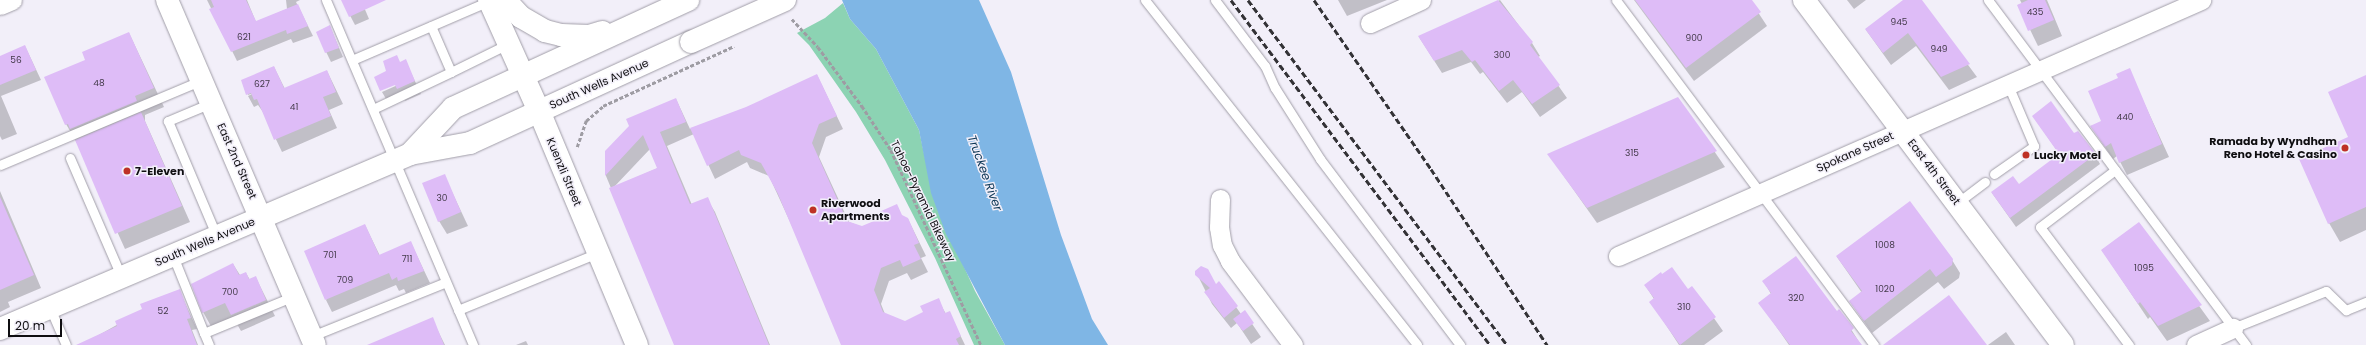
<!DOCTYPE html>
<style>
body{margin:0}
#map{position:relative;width:2366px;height:345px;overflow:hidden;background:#f2eff9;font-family:Poppins,sans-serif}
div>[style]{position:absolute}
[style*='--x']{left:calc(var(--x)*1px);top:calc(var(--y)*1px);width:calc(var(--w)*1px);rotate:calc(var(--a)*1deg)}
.green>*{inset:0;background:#8cd3b3}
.water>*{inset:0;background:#7fb6e5}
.shadow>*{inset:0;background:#0003}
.building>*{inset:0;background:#debcf7}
.path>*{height:2.5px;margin-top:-1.25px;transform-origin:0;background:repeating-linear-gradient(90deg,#9e9ca3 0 4px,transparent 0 6px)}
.roads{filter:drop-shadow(0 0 1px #a19ea8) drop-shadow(0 0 1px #a19ea8)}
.lane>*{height:9px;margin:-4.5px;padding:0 4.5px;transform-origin:4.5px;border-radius:4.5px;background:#fff}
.street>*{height:19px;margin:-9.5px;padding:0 9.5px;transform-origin:9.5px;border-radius:9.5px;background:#fff}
.secondary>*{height:22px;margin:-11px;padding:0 11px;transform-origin:11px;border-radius:11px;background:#fff}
.rail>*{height:3px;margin-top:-1.5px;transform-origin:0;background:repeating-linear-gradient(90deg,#333236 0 6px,transparent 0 9px)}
.bridges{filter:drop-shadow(0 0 1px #a19ea8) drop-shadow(0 0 1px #a19ea8)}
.secondary-bridge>*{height:22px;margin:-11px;padding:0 11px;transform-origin:11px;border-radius:11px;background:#fff}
.dots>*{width:11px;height:11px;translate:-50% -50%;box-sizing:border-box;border:2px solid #f2eff9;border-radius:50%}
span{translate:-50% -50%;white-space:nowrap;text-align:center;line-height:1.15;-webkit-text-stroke:3px #f2eff9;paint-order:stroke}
.number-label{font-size:9px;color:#433a4a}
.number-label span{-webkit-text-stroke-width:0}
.street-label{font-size:11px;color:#0f0e11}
.poi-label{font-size:11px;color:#0f0e11;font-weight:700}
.right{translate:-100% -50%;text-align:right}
.left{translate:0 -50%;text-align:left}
.water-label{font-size:12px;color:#0d3756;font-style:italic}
.scale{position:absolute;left:8px;top:319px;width:54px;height:18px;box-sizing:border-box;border:2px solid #0f0e11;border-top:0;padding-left:5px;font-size:12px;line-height:14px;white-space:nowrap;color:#0f0e11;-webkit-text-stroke:3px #f2eff9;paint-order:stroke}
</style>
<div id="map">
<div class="green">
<i style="clip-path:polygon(843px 3px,850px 19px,876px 49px,919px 130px,925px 158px,961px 260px,975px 291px,1005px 345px,974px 345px,935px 258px,885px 160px,856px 112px,809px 45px,797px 33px,825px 18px)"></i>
</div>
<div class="water">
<i style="clip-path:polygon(842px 0,979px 0,1011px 72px,1061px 235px,1092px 319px,1108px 345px,1005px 345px,946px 234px,931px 193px,919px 130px,876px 49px,850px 19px)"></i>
</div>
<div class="shadow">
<i style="clip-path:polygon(207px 0,247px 0,256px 22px,287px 9px,286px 0,300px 0,296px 2px,313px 36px,293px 43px,291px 39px,237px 61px)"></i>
<i style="clip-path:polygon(342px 0,361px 0,369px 19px,355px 25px)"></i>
<i style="clip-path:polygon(1338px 0,1387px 0,1347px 16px)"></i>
<i style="clip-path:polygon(1500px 0,1532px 43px,1540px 56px,1538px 57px,1567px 98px,1540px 117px,1522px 92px,1507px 103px,1483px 72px,1480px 74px,1471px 62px,1442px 73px,1419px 37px)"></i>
<i style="clip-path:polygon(1634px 0,1750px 0,1767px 26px,1694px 81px)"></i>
<i style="clip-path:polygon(1847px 0,1866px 0,1854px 9px)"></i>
<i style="clip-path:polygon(1905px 0,1920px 0,1977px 77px,1949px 90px,1916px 46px,1891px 65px,1866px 30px)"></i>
<i style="clip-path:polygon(2020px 0,2047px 0,2062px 36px,2038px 46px,2018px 5px,2022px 4px)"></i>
<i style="clip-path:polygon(330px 27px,343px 57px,331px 62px,317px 33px)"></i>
<i style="clip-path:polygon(129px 33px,164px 107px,145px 115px,145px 121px,190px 222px,125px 249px,77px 143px,66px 124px,86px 60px)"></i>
<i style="clip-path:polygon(25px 46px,41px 80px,1px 96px,17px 134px,2px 140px,0 136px,0 57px)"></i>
<i style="clip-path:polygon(405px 60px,421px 94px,405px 101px,403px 98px,389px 104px,382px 92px,400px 84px,388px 72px)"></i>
<i style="clip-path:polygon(274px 67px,285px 89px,327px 71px,343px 104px,329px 110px,337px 128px,282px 152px,263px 112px,258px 105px,254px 107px,248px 96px,256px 92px,248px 95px,242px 81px)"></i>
<i style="clip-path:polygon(2129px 70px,2169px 157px,2127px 175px,2117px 156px,2113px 159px,2091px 126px,2102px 122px,2119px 79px)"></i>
<i style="clip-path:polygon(evenodd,817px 75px,843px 129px,826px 137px,819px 157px,849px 222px,862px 227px,902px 216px,908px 219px,926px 256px,921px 258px,928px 272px,911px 280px,907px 273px,889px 281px,881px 304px,885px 314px,905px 322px,924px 313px,938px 300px,946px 314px,949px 312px,965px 345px,843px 345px,809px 263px,769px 176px,750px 168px,747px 162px,715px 179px,694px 134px,667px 146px,692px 205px,707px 199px,715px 212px,770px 345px,676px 345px,606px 176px,606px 151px,676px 99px,690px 129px,746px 108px,817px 75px,650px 149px,658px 168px,614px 187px,650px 149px)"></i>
<i style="clip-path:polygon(2366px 76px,2366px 230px,2340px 242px,2329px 223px)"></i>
<i style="clip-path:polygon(1678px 98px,1725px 167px,1597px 223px,1549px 155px)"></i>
<i style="clip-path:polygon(2033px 116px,2074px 134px,2095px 155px,2100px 164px,2016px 227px,1992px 193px,2019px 185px,2060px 155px)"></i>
<i style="clip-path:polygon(444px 175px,468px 226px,447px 234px,439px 221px)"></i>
<i style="clip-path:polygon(0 191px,41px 288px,8px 302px,10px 307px,0 312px)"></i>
<i style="clip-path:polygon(2139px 223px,2210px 321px,2167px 341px,2150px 317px,2148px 319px,2102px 250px)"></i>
<i style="clip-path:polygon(365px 225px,380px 256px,411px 243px,430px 283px,406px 293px,404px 289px,399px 291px,396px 285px,332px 312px,326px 300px)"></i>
<i style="clip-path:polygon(1837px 257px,1952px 260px,1960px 273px,1959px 278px,1944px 289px,1938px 282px,1872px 333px,1850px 302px,1862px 293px)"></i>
<i style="clip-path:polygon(233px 264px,240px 275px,246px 273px,250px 280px,256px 278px,275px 316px,241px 331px,234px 319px,212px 328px,203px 312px)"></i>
<i style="clip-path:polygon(1196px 272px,1215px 285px,1219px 283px,1241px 314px,1244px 312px,1261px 337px,1251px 344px,1237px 323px,1231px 328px,1212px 304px)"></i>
<i style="clip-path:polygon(1764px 282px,1837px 312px,1839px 310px,1861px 345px,1789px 345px,1760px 303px,1771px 294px)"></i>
<i style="clip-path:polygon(1645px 285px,1688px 290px,1692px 287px,1723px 331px,1704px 345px,1679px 345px,1651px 302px,1654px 299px)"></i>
<i style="clip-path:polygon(179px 290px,197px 329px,192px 330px,198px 345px,81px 345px)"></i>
<i style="clip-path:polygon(432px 319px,445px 345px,369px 345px)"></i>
<i style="clip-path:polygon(2006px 332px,2015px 345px,1988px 345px)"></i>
<i style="clip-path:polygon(526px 341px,528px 345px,516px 345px)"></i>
</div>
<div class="building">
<i style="clip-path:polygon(211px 0,246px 0,256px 21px,298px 4px,308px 26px,287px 34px,286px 30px,231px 52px,209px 9px,214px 7px)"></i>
<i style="clip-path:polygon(341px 0,386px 0,349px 17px)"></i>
<i style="clip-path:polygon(1498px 0,1533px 42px,1530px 45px,1560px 85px,1532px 104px,1513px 80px,1499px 91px,1475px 60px,1472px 62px,1462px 50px,1434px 61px,1418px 36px)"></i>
<i style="clip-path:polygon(1635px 0,1752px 0,1761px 12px,1686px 68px)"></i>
<i style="clip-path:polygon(1903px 0,1922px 0,1970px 64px,1941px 77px,1908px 33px,1883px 53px,1865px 29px)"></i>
<i style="clip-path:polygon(2028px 0,2045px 0,2054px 20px,2028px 31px,2017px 5px)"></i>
<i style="clip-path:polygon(330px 25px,339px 48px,325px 53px,316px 32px)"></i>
<i style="clip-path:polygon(129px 32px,154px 88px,135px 96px,137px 101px,70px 129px,68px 124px,65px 125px,44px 77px,85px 60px,82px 52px)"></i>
<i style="clip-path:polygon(25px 45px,36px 70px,0 85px,0 56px)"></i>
<i style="clip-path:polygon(397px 55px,400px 62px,406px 59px,415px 81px,397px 89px,395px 85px,380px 91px,374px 77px,386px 71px,383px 61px)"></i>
<i style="clip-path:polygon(274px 66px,284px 88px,327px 70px,336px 92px,323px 97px,331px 116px,274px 140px,257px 99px,254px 100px,251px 93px,246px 95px,241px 80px)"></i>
<i style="clip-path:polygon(2130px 68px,2162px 144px,2119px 163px,2111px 143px,2105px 147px,2090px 126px,2101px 121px,2088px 91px,2118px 78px,2116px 74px)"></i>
<i style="clip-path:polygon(817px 74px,837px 116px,819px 124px,812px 143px,847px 221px,862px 226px,881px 218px,879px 212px,897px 204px,902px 215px,908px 218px,919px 243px,914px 245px,921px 259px,903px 267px,900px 260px,881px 268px,874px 290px,883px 312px,905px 321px,923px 312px,920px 306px,939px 298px,945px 313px,950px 311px,961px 336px,956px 339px,959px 345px,841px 345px,778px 194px,761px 163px,741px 155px,739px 150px,707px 166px,690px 128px,746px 107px)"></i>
<i style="clip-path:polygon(2366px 75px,2366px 207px,2328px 224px,2299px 159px,2348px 137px,2328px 92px)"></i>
<i style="clip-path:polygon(1678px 97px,1717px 151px,1587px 208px,1547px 154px)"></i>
<i style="clip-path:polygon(676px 98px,686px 122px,660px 132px,690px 204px,708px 197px,769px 345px,674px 345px,609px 188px,657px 168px,643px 135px,605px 176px,605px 151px,629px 126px,626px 119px)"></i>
<i style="clip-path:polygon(2051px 101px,2074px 133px,2078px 131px,2096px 154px,2010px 218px,1991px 192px,2013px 176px,2019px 184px,2059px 154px,2032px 116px)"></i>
<i style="clip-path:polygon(141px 112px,182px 206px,115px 234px,75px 140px)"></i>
<i style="clip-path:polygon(445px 174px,461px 212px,438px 222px,422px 183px)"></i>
<i style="clip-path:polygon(0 197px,34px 275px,0 290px)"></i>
<i style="clip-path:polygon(1910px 201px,1953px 259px,1952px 265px,1936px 277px,1930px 269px,1864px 321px,1849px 301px,1862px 291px,1836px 256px)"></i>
<i style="clip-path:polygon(2139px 222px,2202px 305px,2158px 326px,2140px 302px,2138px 304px,2101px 250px)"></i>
<i style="clip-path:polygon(365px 224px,379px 255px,411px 241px,424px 271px,398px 281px,397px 277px,392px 280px,389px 273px,325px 300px,304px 251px)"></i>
<i style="clip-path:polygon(1796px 256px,1837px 311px,1839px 309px,1854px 328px,1851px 331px,1862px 345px,1790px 345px,1758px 303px,1771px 293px,1762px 281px)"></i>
<i style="clip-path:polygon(233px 263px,239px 275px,246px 272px,249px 279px,256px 276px,266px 300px,231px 315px,225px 303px,202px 313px,191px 284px)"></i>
<i style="clip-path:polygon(1201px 266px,1208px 269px,1216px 284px,1219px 281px,1238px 306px,1224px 318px,1204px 292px,1210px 288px,1195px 275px,1195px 271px)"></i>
<i style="clip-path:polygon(1672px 267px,1688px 289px,1692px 286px,1716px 317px,1680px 345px,1649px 302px,1654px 298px,1644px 285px,1661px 272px,1662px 274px)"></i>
<i style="clip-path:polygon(180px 289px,191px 318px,187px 319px,197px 345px,76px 345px,117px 326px,115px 321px,142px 309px,140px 304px)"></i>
<i style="clip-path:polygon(1949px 295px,1987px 345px,1883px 345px)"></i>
<i style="clip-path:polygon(1245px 310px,1254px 323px,1243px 331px,1233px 319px)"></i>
<i style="clip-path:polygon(433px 317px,444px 345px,367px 345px)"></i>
</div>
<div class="path">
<i style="--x:792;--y:19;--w:38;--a:47"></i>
<i style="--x:818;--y:47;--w:74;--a:53.3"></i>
<i style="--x:862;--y:106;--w:53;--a:56.6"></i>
<i style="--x:891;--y:150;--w:215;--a:65.2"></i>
<i style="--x:577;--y:147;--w:28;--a:-71"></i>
<i style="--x:586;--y:121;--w:23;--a:-41"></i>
<i style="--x:603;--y:106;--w:144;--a:-24.6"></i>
</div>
<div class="roads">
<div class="lane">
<i style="--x:326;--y:0;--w:375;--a:66.9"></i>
<i style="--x:1145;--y:0;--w:439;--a:51.7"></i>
<i style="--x:1215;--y:0;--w:83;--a:52.9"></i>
<i style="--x:1265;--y:66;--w:24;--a:66"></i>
<i style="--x:1275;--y:88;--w:84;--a:57.6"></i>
<i style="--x:1320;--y:159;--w:233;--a:53"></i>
<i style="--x:1616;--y:0;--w:431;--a:53.2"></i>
<i style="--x:1988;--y:0;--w:431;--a:53.2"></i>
<i style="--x:352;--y:60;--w:149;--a:-23.3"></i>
<i style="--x:451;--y:72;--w:64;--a:-26.2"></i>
<i style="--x:211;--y:103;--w:47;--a:157.3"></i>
<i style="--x:168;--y:121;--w:126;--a:67.1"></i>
<i style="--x:373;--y:109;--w:86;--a:-25.4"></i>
<i style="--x:451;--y:72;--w:50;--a:-113.5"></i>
<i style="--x:70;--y:158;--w:131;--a:66.6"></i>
<i style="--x:0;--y:165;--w:219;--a:-22.8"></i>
<i style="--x:2115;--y:170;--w:94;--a:142.8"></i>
<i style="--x:2040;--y:227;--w:148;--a:53"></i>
<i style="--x:1994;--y:174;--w:49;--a:-35"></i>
<i style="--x:2034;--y:146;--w:66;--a:-113.1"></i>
<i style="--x:1957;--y:203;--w:35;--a:-37"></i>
<i style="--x:173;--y:256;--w:83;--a:68.1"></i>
<i style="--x:50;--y:308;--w:40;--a:66.6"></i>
<i style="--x:458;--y:310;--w:151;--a:-22.2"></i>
<i style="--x:2233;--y:328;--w:100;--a:-21.7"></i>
<i style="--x:2326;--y:291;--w:28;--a:44"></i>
<i style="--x:2346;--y:310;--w:22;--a:-22"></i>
<i style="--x:312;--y:336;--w:144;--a:-21.9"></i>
<i style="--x:209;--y:345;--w:13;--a:-113"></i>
<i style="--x:204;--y:333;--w:97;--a:-22.3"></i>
</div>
<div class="street">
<i style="--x:0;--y:5;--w:13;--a:-23"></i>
<i style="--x:1370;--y:23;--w:56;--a:-24.3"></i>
<i style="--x:1220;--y:199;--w:28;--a:92"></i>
<i style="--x:1219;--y:227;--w:18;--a:81"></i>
<i style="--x:1222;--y:245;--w:18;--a:63"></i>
<i style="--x:1230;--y:261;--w:105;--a:53.1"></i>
<i style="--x:1618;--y:256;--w:637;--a:-23.71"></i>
<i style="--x:2196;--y:345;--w:41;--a:-24.7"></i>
</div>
<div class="secondary">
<i style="--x:167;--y:0;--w:375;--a:66.8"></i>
<i style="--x:489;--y:0;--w:122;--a:65.8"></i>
<i style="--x:539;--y:111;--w:254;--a:67.3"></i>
<i style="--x:505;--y:0;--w:23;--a:47"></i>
<i style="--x:521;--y:17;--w:28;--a:30"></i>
<i style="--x:545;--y:31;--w:16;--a:14"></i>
<i style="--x:561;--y:35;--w:28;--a:2"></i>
<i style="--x:589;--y:36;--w:14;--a:-17"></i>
<i style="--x:1804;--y:0;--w:431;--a:53.1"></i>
<i style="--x:410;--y:154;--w:63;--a:-46.9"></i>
<i style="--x:453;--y:108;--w:259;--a:-24.7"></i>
<i style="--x:0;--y:329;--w:446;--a:-23.1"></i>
<i style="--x:410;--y:154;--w:61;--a:-10.4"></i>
<i style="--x:470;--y:143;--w:243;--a:-24.6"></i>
</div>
</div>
<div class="rail">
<i style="--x:1231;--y:0;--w:431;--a:53.1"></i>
<i style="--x:1248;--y:0;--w:431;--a:53.1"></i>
<i style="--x:1314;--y:0;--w:206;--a:55.3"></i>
<i style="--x:1431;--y:169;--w:211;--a:56.6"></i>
</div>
<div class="bridges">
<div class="secondary-bridge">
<i style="--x:691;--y:42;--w:103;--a:-24.1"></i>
</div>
</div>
<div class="dots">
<i style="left:2345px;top:148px;background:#be3126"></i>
<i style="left:2026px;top:155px;background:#be3126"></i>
<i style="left:127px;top:171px;background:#be3126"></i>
<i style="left:813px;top:210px;background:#be3126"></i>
</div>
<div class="number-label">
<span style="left:2035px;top:12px">435</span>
<span style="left:1899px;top:22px">945</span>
<span style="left:244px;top:37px">621</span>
<span style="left:1694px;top:38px">900</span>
<span style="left:1939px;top:49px">949</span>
<span style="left:1502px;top:55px">300</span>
<span style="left:16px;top:60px">56</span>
<span style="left:99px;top:83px">48</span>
<span style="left:262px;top:84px">627</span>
<span style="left:294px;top:107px">41</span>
<span style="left:2125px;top:117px">440</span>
<span style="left:1632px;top:153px">315</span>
<span style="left:442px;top:198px">30</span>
<span style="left:1885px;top:245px">1008</span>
<span style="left:330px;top:255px">701</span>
<span style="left:407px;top:259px">711</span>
<span style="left:2144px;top:268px">1095</span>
<span style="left:345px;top:280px">709</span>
<span style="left:1885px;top:289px">1020</span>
<span style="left:230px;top:292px">700</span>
<span style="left:1796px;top:298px">320</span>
<span style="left:1684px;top:307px">310</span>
<span style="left:163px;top:311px">52</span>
</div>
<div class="street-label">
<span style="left:599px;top:84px;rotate:-24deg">South Wells Avenue</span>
<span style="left:1855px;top:152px;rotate:-24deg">Spokane Street</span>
<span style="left:237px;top:161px;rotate:66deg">East 2nd Street</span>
<span style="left:564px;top:172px;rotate:67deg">Kuenzli Street</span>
<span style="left:1934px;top:172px;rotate:53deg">East 4th Street</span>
<span style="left:923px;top:201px;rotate:64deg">Tahoe-Pyramid Bikeway</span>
<span style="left:205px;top:242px;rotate:-23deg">South Wells Avenue</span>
</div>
<div class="poi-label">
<span class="right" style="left:2337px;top:148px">Ramada by Wyndham<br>Reno Hotel &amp; Casino</span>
<span class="left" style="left:2034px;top:155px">Lucky Motel</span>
<span class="left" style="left:135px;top:171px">7-Eleven</span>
<span class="left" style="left:821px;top:210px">Riverwood<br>Apartments</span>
</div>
<div class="water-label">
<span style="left:985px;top:173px;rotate:70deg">Truckee River</span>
</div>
<div class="scale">20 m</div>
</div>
